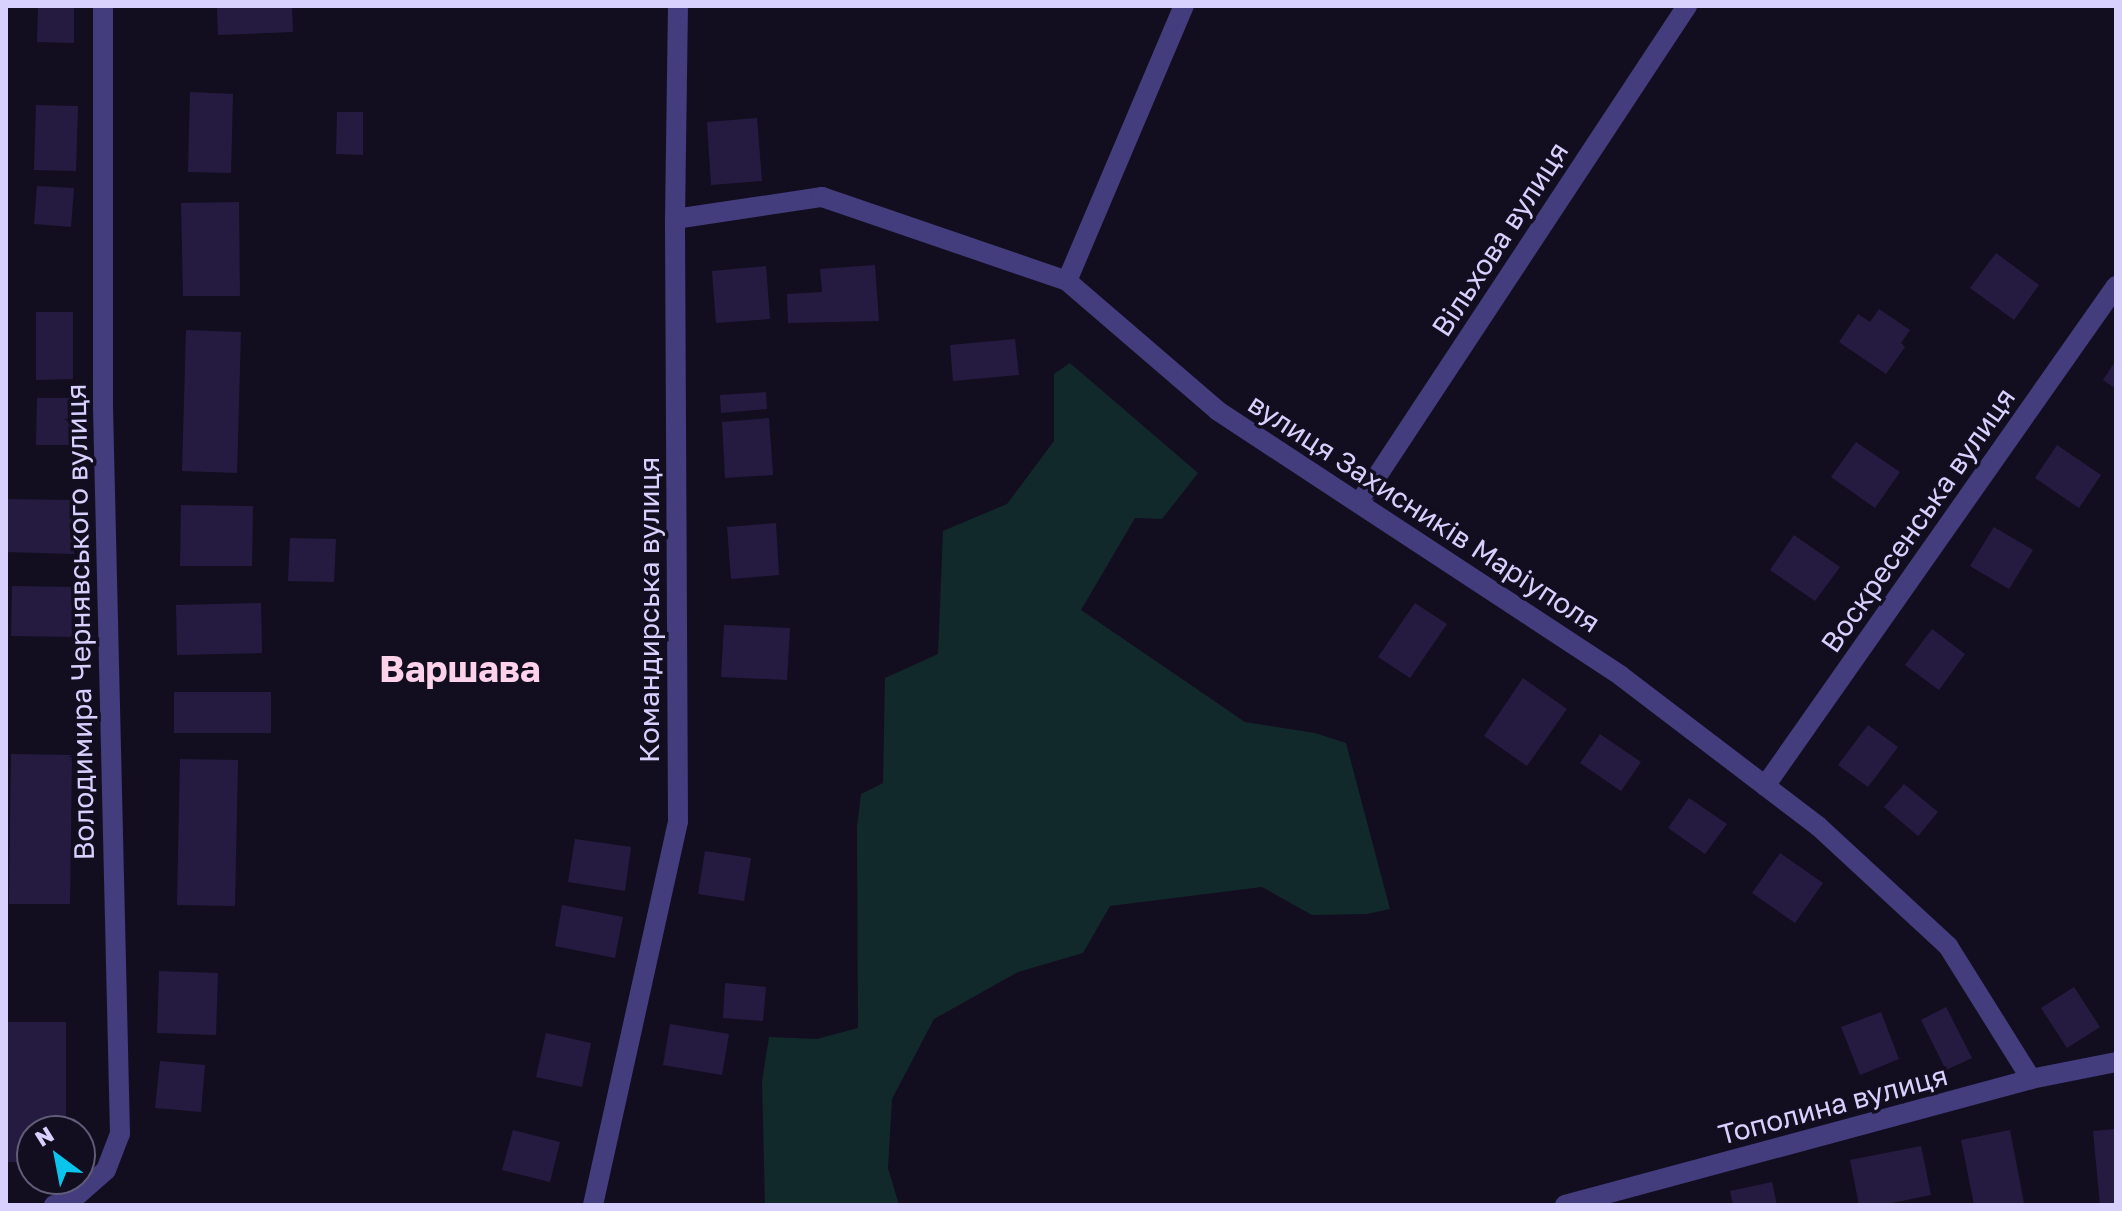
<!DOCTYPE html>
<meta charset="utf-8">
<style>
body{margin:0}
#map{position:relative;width:2122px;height:1211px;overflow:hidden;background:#120e20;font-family:"Golos Text",sans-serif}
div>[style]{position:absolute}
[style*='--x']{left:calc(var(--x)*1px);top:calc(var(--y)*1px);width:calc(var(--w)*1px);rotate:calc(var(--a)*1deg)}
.green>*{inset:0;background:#11292a}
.building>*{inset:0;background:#251b40}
.minor>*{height:20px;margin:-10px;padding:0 10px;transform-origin:10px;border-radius:10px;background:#433c7d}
span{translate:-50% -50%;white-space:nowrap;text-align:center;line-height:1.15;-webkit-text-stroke:7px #120e20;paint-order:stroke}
.street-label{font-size:28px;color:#d8d0fd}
.district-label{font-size:36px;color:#fdd2ea;font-weight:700}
.frame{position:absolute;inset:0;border:8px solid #d8d0fd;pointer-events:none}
.north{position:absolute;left:16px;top:1115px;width:80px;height:80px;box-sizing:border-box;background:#120e20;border:2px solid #615c78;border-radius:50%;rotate:328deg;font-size:22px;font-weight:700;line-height:32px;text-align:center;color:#d8d0fd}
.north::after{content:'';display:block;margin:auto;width:28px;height:36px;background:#0cc5ec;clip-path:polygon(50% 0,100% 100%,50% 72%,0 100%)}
</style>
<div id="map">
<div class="green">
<i style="clip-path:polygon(1070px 363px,1198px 473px,1162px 519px,1135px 518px,1081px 610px,1245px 722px,1315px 733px,1346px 743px,1390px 909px,1367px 914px,1312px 915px,1262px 887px,1110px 906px,1083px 953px,1018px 972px,934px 1019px,892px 1099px,888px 1168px,899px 1205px,765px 1205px,762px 1081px,769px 1037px,817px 1039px,858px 1028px,857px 826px,861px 794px,883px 783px,885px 678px,938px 654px,943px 531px,1007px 504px,1054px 441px,1054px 374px)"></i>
</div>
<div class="building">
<i style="clip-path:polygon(38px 6px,74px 6px,74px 43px,37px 42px)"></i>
<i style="clip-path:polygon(217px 6px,292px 6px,293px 32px,218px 35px)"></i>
<i style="clip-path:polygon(190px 92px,233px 94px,231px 173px,188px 172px)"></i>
<i style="clip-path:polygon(36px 105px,78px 106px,76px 171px,34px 170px)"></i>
<i style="clip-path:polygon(337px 112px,363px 112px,363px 155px,336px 154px)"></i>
<i style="clip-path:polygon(757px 118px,762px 181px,711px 185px,707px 122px)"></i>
<i style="clip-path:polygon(37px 186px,74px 188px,71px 227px,34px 224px)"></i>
<i style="clip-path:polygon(239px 202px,240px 296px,183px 296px,181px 203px)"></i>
<i style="clip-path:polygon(1996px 253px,2039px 285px,2014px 320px,1970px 288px)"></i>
<i style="clip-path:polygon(875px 265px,879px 321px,788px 323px,787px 294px,822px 292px,820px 269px)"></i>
<i style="clip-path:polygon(766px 266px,770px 319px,716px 323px,712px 271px)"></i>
<i style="clip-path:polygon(1879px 309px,1910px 330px,1901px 343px,1905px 347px,1886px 374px,1839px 342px,1858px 314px,1870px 322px)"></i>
<i style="clip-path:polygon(36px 312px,73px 312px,73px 379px,36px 380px)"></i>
<i style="clip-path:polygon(186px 330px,241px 332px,237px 473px,182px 471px)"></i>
<i style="clip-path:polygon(1015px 339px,1019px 375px,953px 381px,950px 345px)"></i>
<i style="clip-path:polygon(2116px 360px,2116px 389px,2103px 380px)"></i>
<i style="clip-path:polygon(766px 392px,767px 409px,721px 413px,720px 395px)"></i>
<i style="clip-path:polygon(37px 398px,74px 398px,74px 445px,36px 445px)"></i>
<i style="clip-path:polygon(769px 418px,773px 475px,725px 478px,722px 422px)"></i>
<i style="clip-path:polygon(1856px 442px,1900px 472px,1875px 508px,1831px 477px)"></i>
<i style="clip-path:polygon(2057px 445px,2101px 475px,2079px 508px,2035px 478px)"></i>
<i style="clip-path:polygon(6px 499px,75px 500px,74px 554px,6px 552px)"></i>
<i style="clip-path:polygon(181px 505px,253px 506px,252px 566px,180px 566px)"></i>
<i style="clip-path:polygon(776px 523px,779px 575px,731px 579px,727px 527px)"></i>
<i style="clip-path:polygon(1994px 527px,2033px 550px,2009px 589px,1970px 566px)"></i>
<i style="clip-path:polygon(1794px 535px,1840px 567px,1815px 601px,1770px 570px)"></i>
<i style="clip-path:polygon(290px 538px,336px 539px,334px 582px,288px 581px)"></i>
<i style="clip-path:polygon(12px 586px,72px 587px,72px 637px,11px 636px)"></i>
<i style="clip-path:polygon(261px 603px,262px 653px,177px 655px,176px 605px)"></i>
<i style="clip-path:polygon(1415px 603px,1447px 624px,1410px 678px,1378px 657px)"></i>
<i style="clip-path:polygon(724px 625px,790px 628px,787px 680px,721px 677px)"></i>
<i style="clip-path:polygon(1932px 629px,1965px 654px,1939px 690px,1905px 665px)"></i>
<i style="clip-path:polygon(1523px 678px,1567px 709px,1527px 766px,1484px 736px)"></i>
<i style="clip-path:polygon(174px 692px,271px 692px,271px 733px,174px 733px)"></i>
<i style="clip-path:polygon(1868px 725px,1898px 747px,1868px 787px,1838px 765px)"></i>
<i style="clip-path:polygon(1600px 734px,1641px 762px,1621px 791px,1580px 763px)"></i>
<i style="clip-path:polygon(11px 754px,72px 755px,70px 904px,9px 904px)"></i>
<i style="clip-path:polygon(180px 759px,238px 760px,235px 906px,177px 905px)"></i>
<i style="clip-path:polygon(1904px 784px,1938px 812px,1918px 836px,1884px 807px)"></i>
<i style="clip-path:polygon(1689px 798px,1727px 824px,1705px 854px,1668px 828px)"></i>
<i style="clip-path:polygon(575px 839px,631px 847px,625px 891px,568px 882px)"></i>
<i style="clip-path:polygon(705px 851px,751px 858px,744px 901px,698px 894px)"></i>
<i style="clip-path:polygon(1780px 853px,1823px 883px,1795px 923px,1752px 893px)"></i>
<i style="clip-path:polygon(562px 905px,623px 917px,615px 958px,555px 946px)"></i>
<i style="clip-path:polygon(159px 971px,218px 973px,216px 1035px,157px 1033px)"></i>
<i style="clip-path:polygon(725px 983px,766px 987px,763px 1021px,723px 1018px)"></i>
<i style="clip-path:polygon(2074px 987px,2100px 1027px,2067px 1048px,2041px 1008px)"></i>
<i style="clip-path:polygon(1946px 1007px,1972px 1058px,1946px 1070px,1921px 1020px)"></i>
<i style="clip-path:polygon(1881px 1012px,1899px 1059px,1860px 1075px,1841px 1027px)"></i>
<i style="clip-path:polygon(7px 1022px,66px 1022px,66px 1131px,32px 1131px,32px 1162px,8px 1162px)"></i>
<i style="clip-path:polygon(670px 1024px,729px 1034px,722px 1075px,663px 1065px)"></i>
<i style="clip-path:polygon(546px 1033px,591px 1043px,582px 1087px,536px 1077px)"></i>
<i style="clip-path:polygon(160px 1061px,205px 1065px,201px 1112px,155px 1108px)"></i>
<i style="clip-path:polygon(2116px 1129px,2116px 1205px,2100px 1205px,2093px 1131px)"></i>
<i style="clip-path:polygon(513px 1130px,560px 1142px,550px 1182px,502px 1170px)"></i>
<i style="clip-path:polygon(2010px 1130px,2024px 1203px,1974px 1205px,1961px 1140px)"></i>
<i style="clip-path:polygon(1921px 1146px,1931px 1195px,1882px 1205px,1859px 1205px,1850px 1160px)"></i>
<i style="clip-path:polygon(1772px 1182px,1777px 1205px,1733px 1205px,1730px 1191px)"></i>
</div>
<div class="minor">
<i style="--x:675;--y:219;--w:149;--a:-8.5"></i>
<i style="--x:822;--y:197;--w:259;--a:18.9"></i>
<i style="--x:1067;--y:281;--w:199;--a:40.7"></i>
<i style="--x:1218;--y:411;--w:482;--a:33.3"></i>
<i style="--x:1621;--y:676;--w:248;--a:37.3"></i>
<i style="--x:1818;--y:826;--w:177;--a:42.7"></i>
<i style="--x:1948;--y:946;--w:157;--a:58"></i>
<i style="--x:1067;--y:281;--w:299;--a:-67"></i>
<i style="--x:1360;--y:502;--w:594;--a:-56.6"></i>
<i style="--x:1765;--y:786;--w:611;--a:-54.93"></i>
<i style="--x:54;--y:1205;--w:19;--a:-16"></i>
<i style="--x:72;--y:1200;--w:45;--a:-41.4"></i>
<i style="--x:106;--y:1170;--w:39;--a:-69"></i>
<i style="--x:120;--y:1134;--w:729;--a:-91.34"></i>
<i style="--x:103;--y:405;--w:399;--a:-90"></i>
<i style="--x:593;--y:1205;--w:393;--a:-77.5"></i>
<i style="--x:678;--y:821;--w:602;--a:-90.29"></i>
<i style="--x:675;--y:219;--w:213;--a:-89.2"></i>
<i style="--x:1565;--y:1205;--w:483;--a:-15.1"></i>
<i style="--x:2031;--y:1079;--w:87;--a:-11.3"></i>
</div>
<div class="street-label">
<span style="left:1500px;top:239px;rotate:-57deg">Вільхова вулиця</span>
<span style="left:1424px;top:513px;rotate:33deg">вулиця Захисників Маріуполя</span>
<span style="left:1918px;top:520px;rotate:-55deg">Воскресенська вулиця</span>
<span style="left:649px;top:610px;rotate:-90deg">Командирська вулиця</span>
<span style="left:80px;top:622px;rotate:-91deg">Володимира Чернявського вулиця</span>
<span style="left:1833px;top:1105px;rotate:-15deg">Тополина вулиця</span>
</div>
<div class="district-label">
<span style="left:460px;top:669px">Варшава</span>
</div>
<div class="frame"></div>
<div class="north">N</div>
</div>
